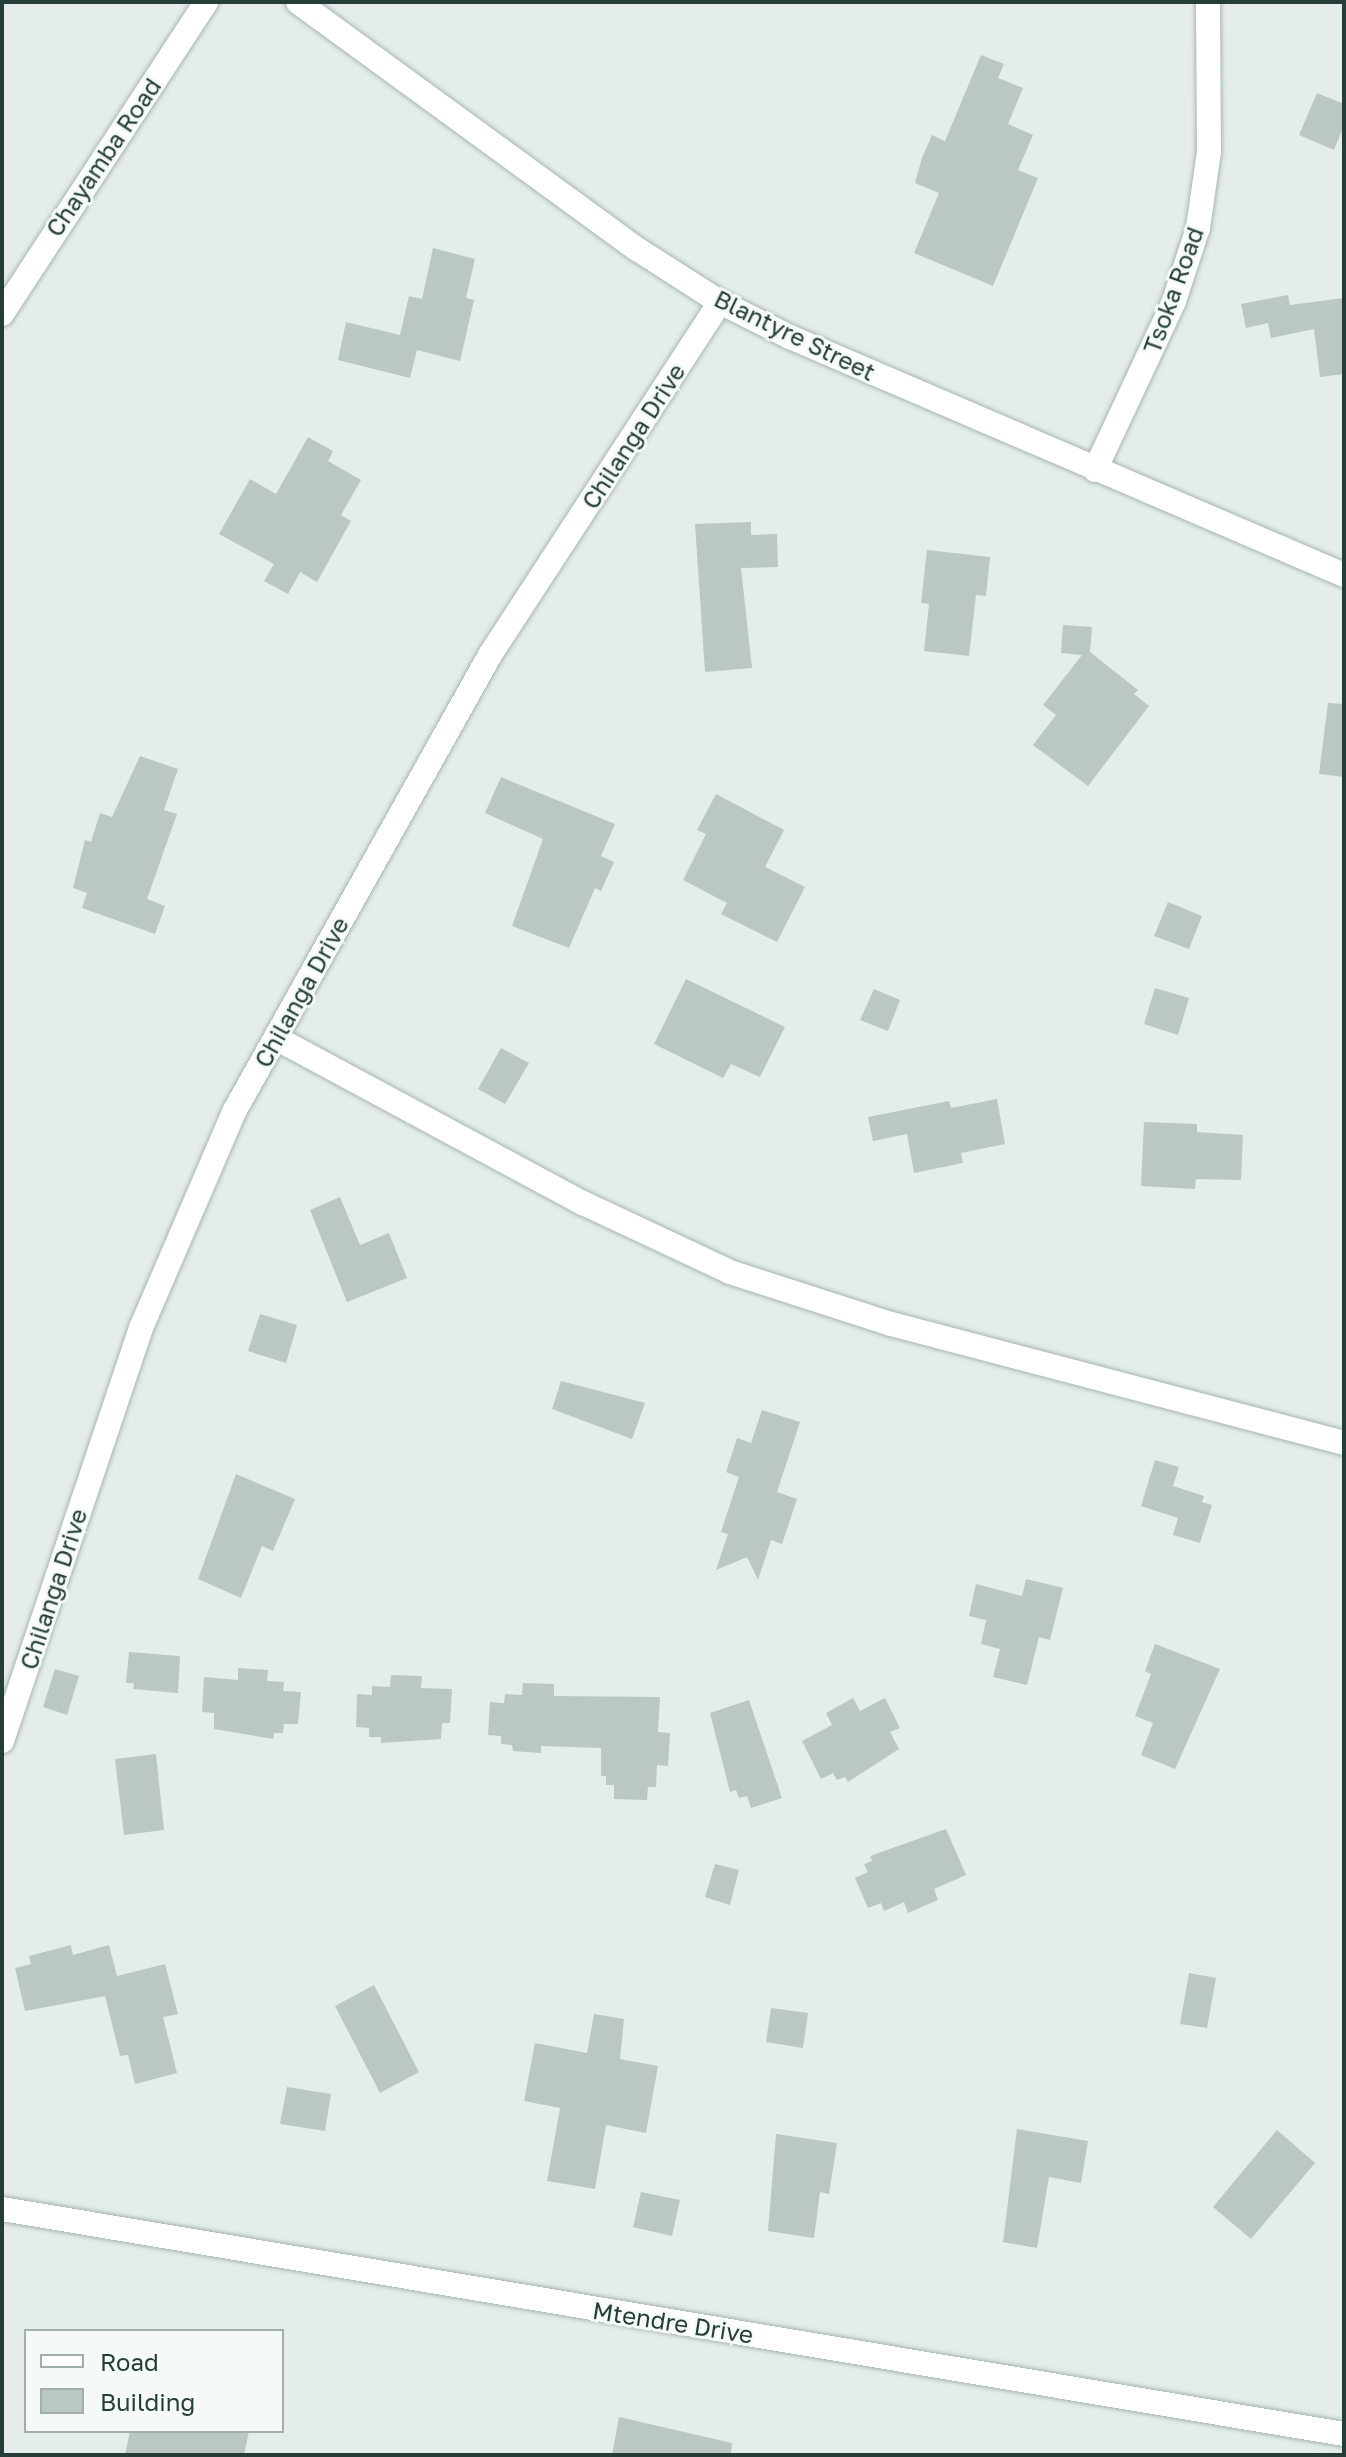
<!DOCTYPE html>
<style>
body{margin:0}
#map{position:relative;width:1346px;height:2457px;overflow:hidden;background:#e4edea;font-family:"Golos Text",sans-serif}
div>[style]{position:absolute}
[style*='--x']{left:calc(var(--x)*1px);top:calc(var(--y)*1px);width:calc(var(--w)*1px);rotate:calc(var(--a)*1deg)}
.building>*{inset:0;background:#bac7c3}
.roads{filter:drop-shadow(0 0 2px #a7b5b1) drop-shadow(0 0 2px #a7b5b1)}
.minor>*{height:24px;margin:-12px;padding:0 12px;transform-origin:12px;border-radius:12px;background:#fff}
.tertiary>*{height:24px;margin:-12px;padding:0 12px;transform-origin:12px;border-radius:12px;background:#fff}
span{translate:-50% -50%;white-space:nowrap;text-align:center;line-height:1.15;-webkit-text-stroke:6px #f5f9f8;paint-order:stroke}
.street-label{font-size:24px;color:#253d39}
.frame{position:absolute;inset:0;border:4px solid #253d39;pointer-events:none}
.legend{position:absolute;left:24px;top:2329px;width:260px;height:104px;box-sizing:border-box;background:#f5f9f8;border:2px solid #a2aeac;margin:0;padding:10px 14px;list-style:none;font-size:24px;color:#253d39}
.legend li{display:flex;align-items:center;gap:16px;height:40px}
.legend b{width:40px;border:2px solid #a2aeac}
</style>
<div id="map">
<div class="building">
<i style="clip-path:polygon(981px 55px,1004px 64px,998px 78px,1023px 88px,1008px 124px,1033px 135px,1018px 170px,1038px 178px,993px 286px,914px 253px,939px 193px,915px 183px,922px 158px,932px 135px,945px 141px)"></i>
<i style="clip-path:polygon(1317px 93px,1344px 104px,1344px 126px,1334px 150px,1299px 135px)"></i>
<i style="clip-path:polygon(433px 248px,475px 259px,466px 298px,474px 300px,460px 361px,417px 350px,410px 378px,338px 360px,346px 322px,400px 335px,409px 296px,422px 299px)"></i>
<i style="clip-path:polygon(1288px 295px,1290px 305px,1344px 298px,1344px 374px,1320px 377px,1314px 329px,1271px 338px,1268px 323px,1246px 328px,1241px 304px)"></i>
<i style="clip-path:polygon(308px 437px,333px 451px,328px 461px,361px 480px,341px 515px,351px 521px,317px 582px,300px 572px,288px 594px,264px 581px,274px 564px,219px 534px,250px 479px,276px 494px)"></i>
<i style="clip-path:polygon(751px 522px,751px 535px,777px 534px,778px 567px,741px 568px,752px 668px,705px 672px,695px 524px)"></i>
<i style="clip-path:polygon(927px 550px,990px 557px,986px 596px,976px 595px,969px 656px,924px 651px,929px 604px,921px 603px)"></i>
<i style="clip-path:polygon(1063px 625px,1092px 627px,1090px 652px,1138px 690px,1134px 694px,1149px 706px,1088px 786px,1033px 745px,1056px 715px,1043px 705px,1082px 655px,1061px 653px)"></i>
<i style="clip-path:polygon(1328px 703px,1344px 704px,1344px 777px,1319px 774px)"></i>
<i style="clip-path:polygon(140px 756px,178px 769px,164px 810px,177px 814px,147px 899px,165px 906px,155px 934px,82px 908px,87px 893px,73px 888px,85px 840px,91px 842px,100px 813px,112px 817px)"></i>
<i style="clip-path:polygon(501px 777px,615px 824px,601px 856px,614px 862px,601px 891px,595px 888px,569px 948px,512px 926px,543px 839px,485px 813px)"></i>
<i style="clip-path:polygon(716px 794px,784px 830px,765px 867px,805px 887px,777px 942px,721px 914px,727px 903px,683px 880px,706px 834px,697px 830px)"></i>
<i style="clip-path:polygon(1168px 902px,1202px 916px,1189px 949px,1154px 936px)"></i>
<i style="clip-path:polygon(686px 979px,785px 1027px,760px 1077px,731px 1064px,723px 1078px,654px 1044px)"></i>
<i style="clip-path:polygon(1155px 988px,1189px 998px,1178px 1035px,1144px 1024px)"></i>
<i style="clip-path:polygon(874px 989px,900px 1000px,888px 1031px,860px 1020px)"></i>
<i style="clip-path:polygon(501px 1048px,529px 1063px,505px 1104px,478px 1089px)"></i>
<i style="clip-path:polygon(997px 1099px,1005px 1144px,961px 1153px,963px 1163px,914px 1173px,907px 1134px,873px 1141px,868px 1117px,949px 1101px,951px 1108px)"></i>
<i style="clip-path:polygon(1144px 1122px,1197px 1124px,1197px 1132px,1243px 1135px,1241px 1180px,1196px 1179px,1195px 1189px,1141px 1186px)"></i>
<i style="clip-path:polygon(340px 1197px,360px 1245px,389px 1233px,407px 1278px,347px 1302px,310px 1210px)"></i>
<i style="clip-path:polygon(260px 1314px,297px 1325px,286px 1363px,248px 1351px)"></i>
<i style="clip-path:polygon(561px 1381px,645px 1403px,632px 1439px,552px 1409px)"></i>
<i style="clip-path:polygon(762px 1410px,800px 1422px,777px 1492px,797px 1499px,782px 1544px,771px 1540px,758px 1580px,747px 1557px,716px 1570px,728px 1534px,721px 1532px,739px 1477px,726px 1472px,737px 1438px,751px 1443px)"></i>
<i style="clip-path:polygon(1155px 1460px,1179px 1467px,1173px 1486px,1204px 1496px,1202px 1502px,1212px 1505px,1200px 1543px,1173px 1535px,1178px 1518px,1141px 1506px)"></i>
<i style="clip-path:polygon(236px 1474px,295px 1499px,273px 1551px,262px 1546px,241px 1598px,198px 1579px)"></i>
<i style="clip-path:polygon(1026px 1579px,1063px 1588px,1050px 1640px,1039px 1637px,1027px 1685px,993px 1677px,1000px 1649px,981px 1644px,986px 1620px,969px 1616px,976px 1584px,1022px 1596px)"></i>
<i style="clip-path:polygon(1155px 1644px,1220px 1669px,1175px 1769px,1141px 1755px,1153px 1723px,1135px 1716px,1151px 1674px,1145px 1671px)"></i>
<i style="clip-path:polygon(129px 1652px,180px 1656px,178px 1693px,133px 1689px,134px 1683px,126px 1683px)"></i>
<i style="clip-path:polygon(238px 1668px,268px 1670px,267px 1681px,284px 1682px,283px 1691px,301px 1692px,298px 1724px,284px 1724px,283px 1733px,274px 1733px,273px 1739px,214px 1729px,214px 1713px,202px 1712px,204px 1677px,238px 1680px)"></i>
<i style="clip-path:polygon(55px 1669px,79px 1676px,67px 1715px,43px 1707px)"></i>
<i style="clip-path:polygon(391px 1675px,422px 1676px,421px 1688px,452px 1689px,450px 1723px,442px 1723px,441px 1739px,381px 1743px,381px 1737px,369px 1737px,369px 1728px,356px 1727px,357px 1694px,372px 1695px,372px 1686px,390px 1687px)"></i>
<i style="clip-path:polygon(523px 1683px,554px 1684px,554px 1696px,660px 1697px,658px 1732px,670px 1733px,668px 1766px,657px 1765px,656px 1787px,648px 1787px,647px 1800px,614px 1799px,614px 1785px,606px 1785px,606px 1776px,601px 1776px,601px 1748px,541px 1746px,541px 1753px,513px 1751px,512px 1745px,501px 1744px,501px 1736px,488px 1735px,490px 1702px,504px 1703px,505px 1694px,522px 1695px)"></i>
<i style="clip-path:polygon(853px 1698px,860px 1711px,885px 1698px,900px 1728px,890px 1732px,899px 1749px,848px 1782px,845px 1777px,837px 1780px,833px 1773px,821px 1779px,802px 1741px,832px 1725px,826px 1713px)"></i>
<i style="clip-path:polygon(749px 1700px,782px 1798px,751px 1808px,747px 1796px,739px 1798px,736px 1790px,730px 1792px,710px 1713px)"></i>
<i style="clip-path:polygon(156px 1754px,164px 1830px,124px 1835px,115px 1759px)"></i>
<i style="clip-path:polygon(946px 1829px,966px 1875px,934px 1889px,938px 1900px,908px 1913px,904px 1902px,884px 1911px,881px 1903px,868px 1908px,855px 1878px,868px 1872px,864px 1864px,872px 1861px,870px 1856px)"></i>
<i style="clip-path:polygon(715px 1864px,739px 1870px,730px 1905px,705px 1897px)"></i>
<i style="clip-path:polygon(71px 1945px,73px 1955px,109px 1945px,117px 1976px,165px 1964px,178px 2014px,163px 2017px,177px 2073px,135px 2084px,128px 2055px,120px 2056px,105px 1996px,25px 2011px,15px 1968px,31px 1964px,29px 1956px)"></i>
<i style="clip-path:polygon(1189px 1973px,1216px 1978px,1207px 2028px,1180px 2024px)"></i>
<i style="clip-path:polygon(374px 1985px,419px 2072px,380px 2093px,335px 2006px)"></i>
<i style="clip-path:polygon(771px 2008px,808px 2013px,803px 2048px,766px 2042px)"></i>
<i style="clip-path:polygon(594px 2014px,624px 2019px,620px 2059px,658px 2066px,646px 2133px,606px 2125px,595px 2189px,547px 2181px,560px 2108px,524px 2101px,535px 2043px,587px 2053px)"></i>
<i style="clip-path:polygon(287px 2087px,331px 2094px,325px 2131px,280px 2124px)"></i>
<i style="clip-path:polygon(1017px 2129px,1088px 2141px,1081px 2183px,1049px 2177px,1037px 2248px,1003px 2242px)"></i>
<i style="clip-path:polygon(1277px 2130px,1315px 2163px,1251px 2239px,1213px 2207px)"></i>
<i style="clip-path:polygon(776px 2134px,837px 2143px,829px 2194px,820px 2192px,814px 2238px,768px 2231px)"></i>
<i style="clip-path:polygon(641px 2192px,680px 2200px,672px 2236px,633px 2227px)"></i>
<i style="clip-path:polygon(619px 2417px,732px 2443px,731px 2455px,612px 2455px)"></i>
<i style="clip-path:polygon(130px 2431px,249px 2431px,244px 2455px,125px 2455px)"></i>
</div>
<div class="roads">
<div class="minor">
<i style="--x:298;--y:2;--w:419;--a:36.1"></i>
<i style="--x:637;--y:249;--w:98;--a:32.6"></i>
<i style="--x:720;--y:302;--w:78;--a:26.6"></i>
<i style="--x:790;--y:337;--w:603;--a:23.25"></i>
<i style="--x:1095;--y:470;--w:187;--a:-64.9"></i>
<i style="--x:1174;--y:301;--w:77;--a:-71.8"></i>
<i style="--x:1198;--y:228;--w:77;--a:-81.8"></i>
<i style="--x:1209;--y:152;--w:150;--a:-90.4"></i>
<i style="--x:276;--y:1038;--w:349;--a:28.3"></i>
<i style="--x:583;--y:1203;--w:162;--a:25.1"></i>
<i style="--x:730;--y:1272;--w:169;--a:17.9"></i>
<i style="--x:891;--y:1324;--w:468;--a:14.7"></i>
<i style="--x:2;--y:1741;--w:436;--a:-71.4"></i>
<i style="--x:141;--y:1328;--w:237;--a:-66.7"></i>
<i style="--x:235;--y:1110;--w:522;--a:-60.73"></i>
<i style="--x:490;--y:655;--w:421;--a:-56.9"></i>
<i style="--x:2;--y:2209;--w:1361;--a:9.52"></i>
</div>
<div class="tertiary">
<i style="--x:2;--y:314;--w:373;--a:-56.8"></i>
</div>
</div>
<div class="street-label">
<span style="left:103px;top:157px;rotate:-56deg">Chayamba Road</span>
<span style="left:1173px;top:290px;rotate:-70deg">Tsoka Road</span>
<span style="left:795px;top:335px;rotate:26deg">Blantyre Street</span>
<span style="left:633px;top:436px;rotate:-57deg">Chilanga Drive</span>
<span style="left:301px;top:992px;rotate:-61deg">Chilanga Drive</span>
<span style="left:53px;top:1589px;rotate:-72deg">Chilanga Drive</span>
<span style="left:673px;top:2322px;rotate:9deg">Mtendre Drive</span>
</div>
<div class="frame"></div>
<ul class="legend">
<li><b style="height:10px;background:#fff"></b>Road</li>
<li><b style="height:22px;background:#bac7c3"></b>Building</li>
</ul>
</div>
